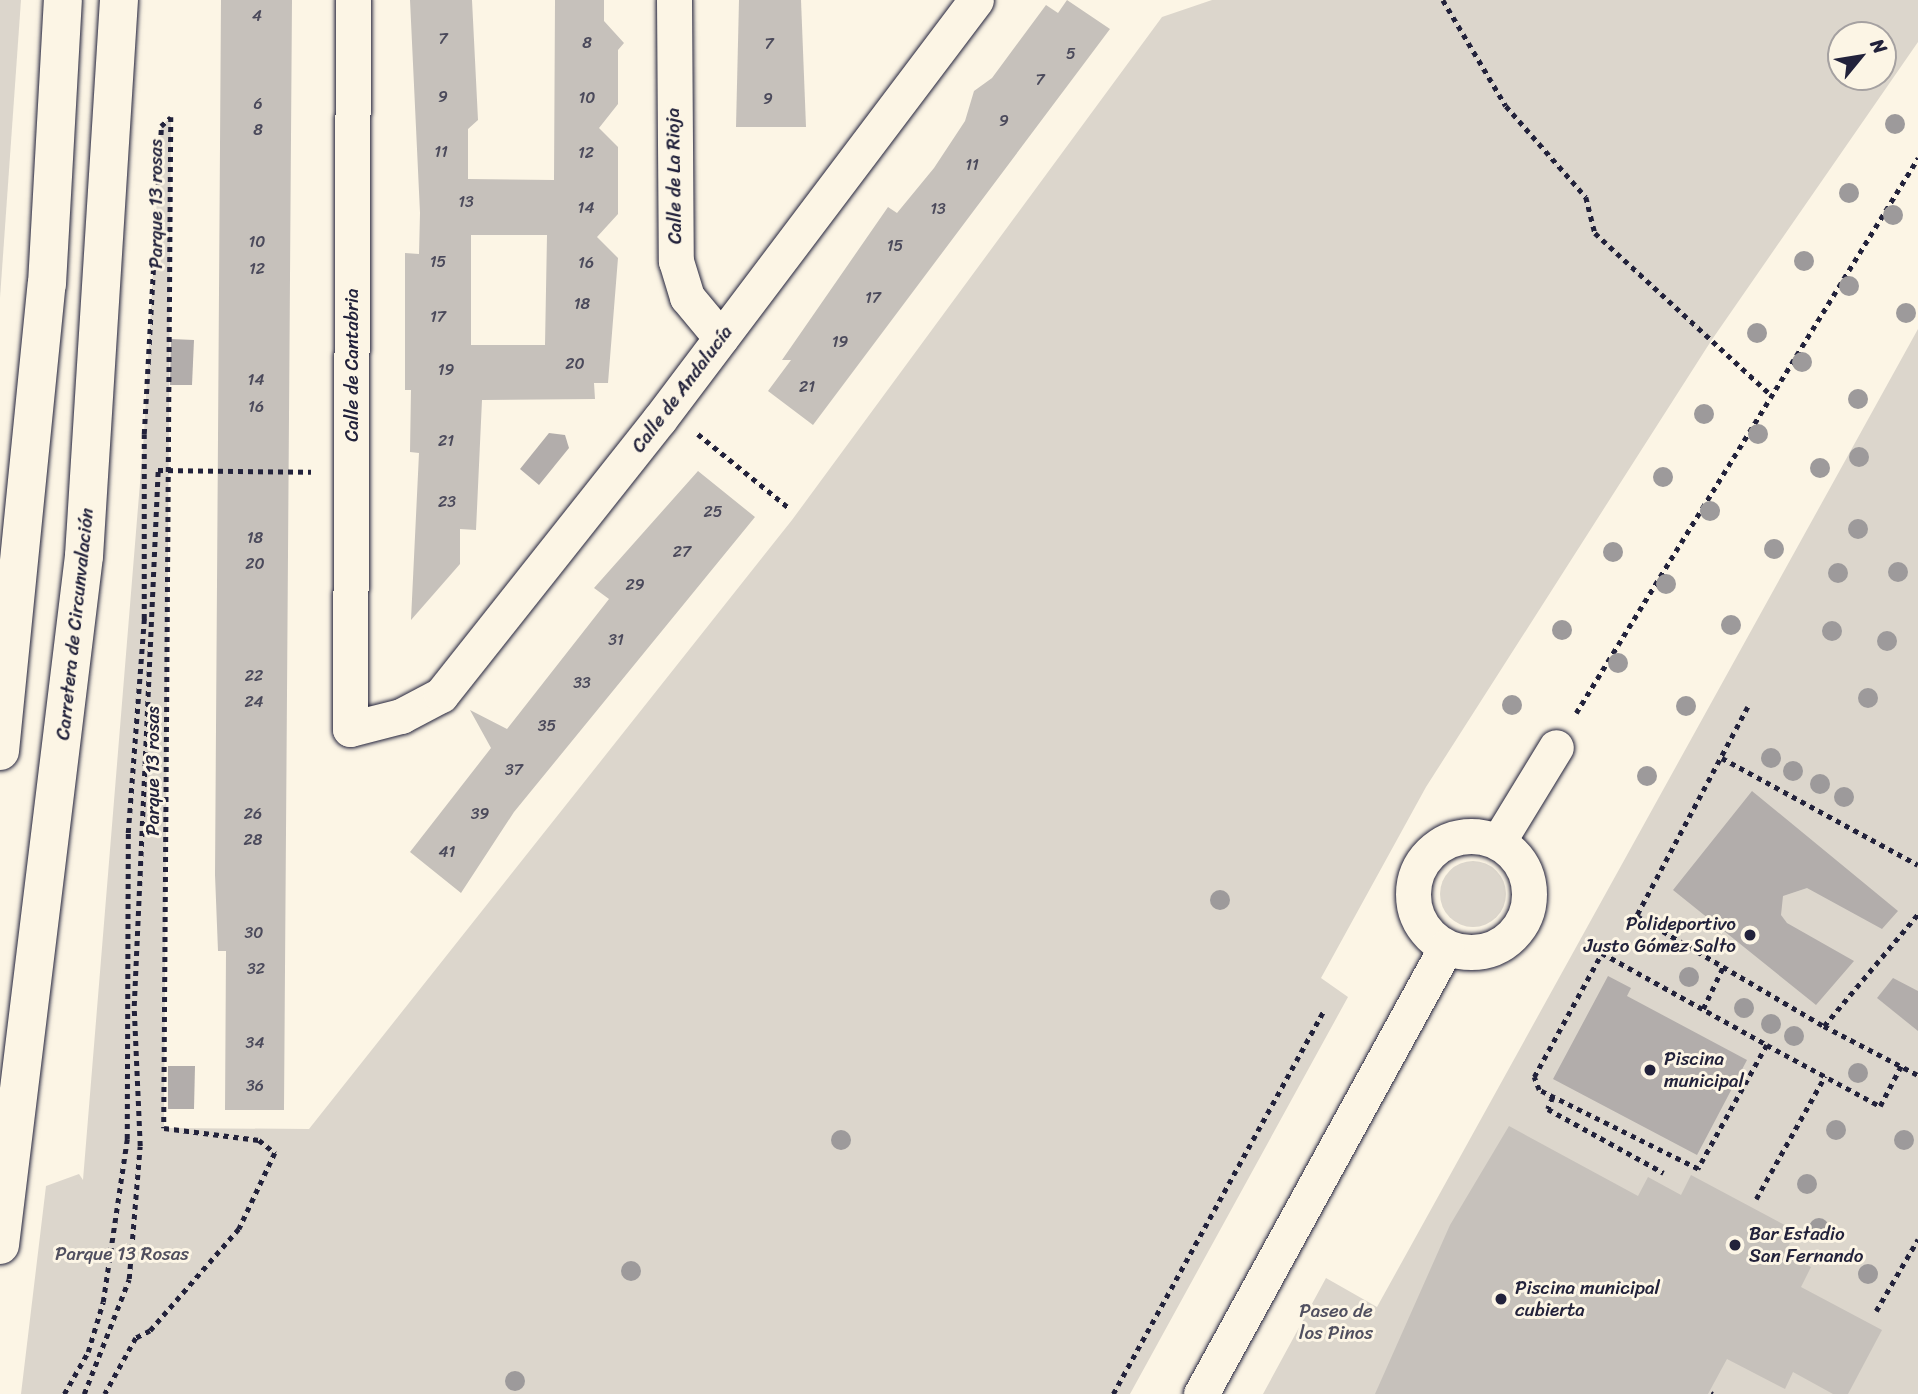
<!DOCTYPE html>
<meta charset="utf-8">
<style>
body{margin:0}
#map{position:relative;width:1918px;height:1394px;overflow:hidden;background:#fcf5e5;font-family:Sriracha,sans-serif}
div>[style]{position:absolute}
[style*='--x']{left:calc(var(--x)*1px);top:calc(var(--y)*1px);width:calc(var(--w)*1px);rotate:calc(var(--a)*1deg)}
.green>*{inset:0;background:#dcd6cc}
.round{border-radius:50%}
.water>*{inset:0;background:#b2adab}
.building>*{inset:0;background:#c6c1bb}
.path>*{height:4.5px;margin-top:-2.25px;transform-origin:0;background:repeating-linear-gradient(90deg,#22223b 0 5px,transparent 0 10px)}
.roads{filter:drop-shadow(0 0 2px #22223b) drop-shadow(0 0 2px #22223b)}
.minor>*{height:35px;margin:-17.5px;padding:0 17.5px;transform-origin:17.5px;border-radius:17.5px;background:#fcf5e5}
.minor>.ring{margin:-17.5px;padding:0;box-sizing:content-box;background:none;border:35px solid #fcf5e5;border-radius:50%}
.secondary>*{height:38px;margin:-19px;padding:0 19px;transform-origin:19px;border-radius:19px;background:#fcf5e5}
.trees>*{width:20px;height:20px;margin:-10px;border-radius:50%;background:#9d9a9b}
.dots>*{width:19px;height:19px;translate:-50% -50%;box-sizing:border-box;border:4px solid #fcf5e5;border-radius:50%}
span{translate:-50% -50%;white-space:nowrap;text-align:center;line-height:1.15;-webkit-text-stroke:6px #fcf5e5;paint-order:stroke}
.number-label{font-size:16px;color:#4b4a5b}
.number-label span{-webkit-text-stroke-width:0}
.street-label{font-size:19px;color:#22223b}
.poi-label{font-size:19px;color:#22223b}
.right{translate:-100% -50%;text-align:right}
.left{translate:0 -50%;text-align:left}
.park-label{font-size:19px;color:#504f5f}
.north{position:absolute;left:1827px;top:21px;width:70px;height:70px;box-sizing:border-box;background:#fcf5e5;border:2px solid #a5a1a1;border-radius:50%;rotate:60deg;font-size:19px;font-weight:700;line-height:28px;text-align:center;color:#22223b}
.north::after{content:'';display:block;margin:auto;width:24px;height:32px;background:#22223b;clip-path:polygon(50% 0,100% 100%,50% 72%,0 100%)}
</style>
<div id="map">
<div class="green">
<i style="clip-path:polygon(0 0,21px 0,0 298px)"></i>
<i style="clip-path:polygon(evenodd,1212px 0,1918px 0,1918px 42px,1711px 341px,1426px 787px,1321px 978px,1348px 997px,1130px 1394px,21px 1394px,46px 1186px,79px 1174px,83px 1180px,144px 434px,161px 126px,171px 117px,164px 1128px,309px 1129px,792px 520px,1162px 17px,1212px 0,1841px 35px,1883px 35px,1883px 77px,1841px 77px,1841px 35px)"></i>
<i style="clip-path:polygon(1918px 329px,1918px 1394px,1263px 1394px,1326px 1278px,1377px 1307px)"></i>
<i class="round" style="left:1440px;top:861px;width:66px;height:66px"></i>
</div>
<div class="water">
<i style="clip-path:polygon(171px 339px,194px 340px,192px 385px,170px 385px)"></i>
<i style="clip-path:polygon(549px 433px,565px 435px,569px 448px,539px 485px,520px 469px)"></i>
<i style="clip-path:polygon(1752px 791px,1898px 911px,1882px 929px,1807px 888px,1783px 896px,1781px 915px,1787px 923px,1854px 961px,1816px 1005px,1673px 890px)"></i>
<i style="clip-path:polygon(1608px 976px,1631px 988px,1627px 996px,1747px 1060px,1697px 1155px,1553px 1079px)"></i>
<i style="clip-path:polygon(1893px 978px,1918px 991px,1918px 1031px,1877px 998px)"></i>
<i style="clip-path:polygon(168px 1066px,195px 1066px,194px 1109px,168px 1109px)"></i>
</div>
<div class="building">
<i style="clip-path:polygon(221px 0,292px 0,284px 1110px,225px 1110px,226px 951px,218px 951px,215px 875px)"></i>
<i style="clip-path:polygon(evenodd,410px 0,472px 0,478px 120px,468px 129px,468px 179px,554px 180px,555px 0,604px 0,604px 21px,624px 43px,618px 50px,618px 104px,599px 128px,618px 147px,618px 214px,597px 237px,618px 258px,608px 383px,594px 383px,595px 399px,482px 400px,476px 530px,460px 529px,460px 564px,411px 620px,419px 453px,410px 452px,411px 390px,405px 390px,405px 253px,419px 254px,420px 213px,410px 0,471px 235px,547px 235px,545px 345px,471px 345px,471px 235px)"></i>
<i style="clip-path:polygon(739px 0,801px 0,806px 127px,736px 127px)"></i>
<i style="clip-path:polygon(1067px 0,1110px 29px,813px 425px,768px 391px,791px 360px,782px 360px,888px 207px,897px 213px,934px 168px,965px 121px,974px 91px,992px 78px,1046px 5px,1058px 13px)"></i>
<i style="clip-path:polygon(698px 471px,755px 517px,514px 812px,461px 893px,410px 852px,491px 748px,470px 710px,507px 729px,609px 599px,594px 588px)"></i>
<i style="clip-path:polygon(1509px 1126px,1638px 1196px,1648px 1177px,1681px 1195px,1691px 1175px,1796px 1231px,1785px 1253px,1811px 1267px,1801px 1287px,1882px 1330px,1848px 1394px,1833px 1394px,1793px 1372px,1785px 1389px,1727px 1359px,1708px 1394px,1375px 1394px,1450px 1225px)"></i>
</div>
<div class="path">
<i style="--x:1443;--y:0;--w:123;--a:59.3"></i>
<i style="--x:1506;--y:106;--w:121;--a:48.7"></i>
<i style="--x:1586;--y:197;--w:37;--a:76"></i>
<i style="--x:1595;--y:233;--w:241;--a:42.6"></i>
<i style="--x:698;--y:434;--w:117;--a:39.1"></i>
<i style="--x:1748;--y:707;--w:237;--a:118"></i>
<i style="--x:1637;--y:916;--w:217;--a:30.5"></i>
<i style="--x:1824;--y:1026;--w:146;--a:-50"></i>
<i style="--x:1576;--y:713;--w:652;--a:-58.36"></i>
<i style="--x:1722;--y:758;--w:223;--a:28.6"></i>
<i style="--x:1602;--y:953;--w:189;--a:29.1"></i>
<i style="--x:1767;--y:1045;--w:142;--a:119.1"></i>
<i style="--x:1698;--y:1169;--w:178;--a:-153.6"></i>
<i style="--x:1539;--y:1090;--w:14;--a:-111"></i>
<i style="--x:1534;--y:1077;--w:141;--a:-61.3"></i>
<i style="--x:1703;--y:1009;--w:49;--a:-64.5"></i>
<i style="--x:1824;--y:1026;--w:106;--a:27.5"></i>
<i style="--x:1767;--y:1045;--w:128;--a:28.4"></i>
<i style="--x:1880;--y:1106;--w:45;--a:-62.3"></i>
<i style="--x:1553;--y:1097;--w:13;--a:113"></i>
<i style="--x:1548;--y:1109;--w:132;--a:28.9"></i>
<i style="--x:1756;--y:1199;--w:141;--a:-60.7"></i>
<i style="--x:1876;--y:1311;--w:83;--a:-59.7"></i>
<i style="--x:1711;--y:1393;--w:2;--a:27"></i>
<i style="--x:64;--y:1394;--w:48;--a:-60.3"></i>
<i style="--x:88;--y:1352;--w:52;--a:-73.3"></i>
<i style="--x:103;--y:1302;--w:165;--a:-81.6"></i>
<i style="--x:127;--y:1139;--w:306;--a:-89.8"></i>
<i style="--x:128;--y:833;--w:215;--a:-85.7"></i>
<i style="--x:144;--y:619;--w:185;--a:-90"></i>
<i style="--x:144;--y:434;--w:308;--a:-86.8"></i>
<i style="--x:161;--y:126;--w:13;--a:-42"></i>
<i style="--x:171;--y:117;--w:1011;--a:90.4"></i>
<i style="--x:164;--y:1128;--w:96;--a:7.2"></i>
<i style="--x:259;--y:1140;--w:21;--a:39"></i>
<i style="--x:275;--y:1153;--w:84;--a:115.3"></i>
<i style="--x:239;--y:1229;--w:135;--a:131.1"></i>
<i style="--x:150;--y:1331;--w:16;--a:153"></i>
<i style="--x:136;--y:1338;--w:64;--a:119"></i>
<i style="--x:84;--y:1394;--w:123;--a:-68.6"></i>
<i style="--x:129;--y:1279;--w:133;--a:-85.3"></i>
<i style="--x:140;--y:1146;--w:140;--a:-92.5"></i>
<i style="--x:134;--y:1006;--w:537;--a:-87.44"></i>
<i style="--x:158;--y:470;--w:153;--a:0.7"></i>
<i style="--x:1113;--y:1394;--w:436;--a:-61.2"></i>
</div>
<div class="roads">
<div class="minor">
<i style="--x:353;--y:0;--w:729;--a:90.24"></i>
<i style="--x:350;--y:729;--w:53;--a:-14.3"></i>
<i style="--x:401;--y:716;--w:45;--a:-27.7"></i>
<i style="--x:441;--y:695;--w:351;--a:-51.6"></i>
<i style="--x:659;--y:420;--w:526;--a:-52.96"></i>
<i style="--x:674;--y:0;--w:261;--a:89.6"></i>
<i style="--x:676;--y:261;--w:38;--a:73"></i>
<i style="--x:687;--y:297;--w:53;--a:50.3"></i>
<i class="ring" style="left:1413px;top:836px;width:81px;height:81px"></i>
<i style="--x:1498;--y:842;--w:111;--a:-58.6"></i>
<i style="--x:1201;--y:1394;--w:510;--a:-61.27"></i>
</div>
<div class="secondary">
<i style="--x:0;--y:751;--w:469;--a:-84.3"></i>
<i style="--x:47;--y:284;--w:284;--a:-86.8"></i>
<i style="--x:0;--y:1245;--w:694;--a:-83.05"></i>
<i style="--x:84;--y:556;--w:557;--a:-86.4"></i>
</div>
</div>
<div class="trees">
<i style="left:1895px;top:124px"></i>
<i style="left:1849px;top:193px"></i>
<i style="left:1893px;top:215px"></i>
<i style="left:1804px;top:261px"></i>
<i style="left:1849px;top:286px"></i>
<i style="left:1906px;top:313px"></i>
<i style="left:1757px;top:333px"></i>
<i style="left:1802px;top:362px"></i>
<i style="left:1858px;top:399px"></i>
<i style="left:1704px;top:414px"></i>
<i style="left:1758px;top:434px"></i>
<i style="left:1859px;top:457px"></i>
<i style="left:1820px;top:468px"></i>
<i style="left:1663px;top:477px"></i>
<i style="left:1710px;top:511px"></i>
<i style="left:1858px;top:529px"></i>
<i style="left:1774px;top:549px"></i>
<i style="left:1613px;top:552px"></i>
<i style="left:1898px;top:572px"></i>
<i style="left:1838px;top:573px"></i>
<i style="left:1666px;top:584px"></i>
<i style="left:1731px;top:625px"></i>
<i style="left:1562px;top:630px"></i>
<i style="left:1832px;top:631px"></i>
<i style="left:1887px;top:641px"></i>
<i style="left:1618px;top:663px"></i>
<i style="left:1868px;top:698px"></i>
<i style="left:1512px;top:705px"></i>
<i style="left:1686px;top:706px"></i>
<i style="left:1771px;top:758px"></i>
<i style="left:1793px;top:771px"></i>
<i style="left:1647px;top:776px"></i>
<i style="left:1820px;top:784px"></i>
<i style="left:1844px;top:797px"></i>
<i style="left:1220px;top:900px"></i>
<i style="left:1689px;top:977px"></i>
<i style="left:1744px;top:1008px"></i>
<i style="left:1771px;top:1024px"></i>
<i style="left:1794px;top:1036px"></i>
<i style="left:1858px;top:1073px"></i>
<i style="left:1836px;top:1130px"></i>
<i style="left:841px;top:1140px"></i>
<i style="left:1904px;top:1140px"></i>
<i style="left:1807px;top:1184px"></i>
<i style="left:1819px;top:1228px"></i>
<i style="left:631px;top:1271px"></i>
<i style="left:1868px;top:1274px"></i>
<i style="left:515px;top:1381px"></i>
</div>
<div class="dots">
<i style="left:1750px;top:935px;background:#22223b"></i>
<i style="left:1650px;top:1070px;background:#22223b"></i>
<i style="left:1735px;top:1245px;background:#22223b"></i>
<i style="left:1501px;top:1299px;background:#22223b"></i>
</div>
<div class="number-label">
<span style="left:257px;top:16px">4</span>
<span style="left:443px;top:39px">7</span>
<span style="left:587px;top:43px">8</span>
<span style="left:769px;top:44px">7</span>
<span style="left:1071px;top:54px">5</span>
<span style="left:1040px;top:80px">7</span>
<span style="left:443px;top:97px">9</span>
<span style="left:587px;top:98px">10</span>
<span style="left:768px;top:99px">9</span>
<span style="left:258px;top:104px">6</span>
<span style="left:1004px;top:121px">9</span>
<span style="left:258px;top:130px">8</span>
<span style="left:441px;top:152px">11</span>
<span style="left:586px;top:153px">12</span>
<span style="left:972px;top:165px">11</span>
<span style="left:466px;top:202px">13</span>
<span style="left:586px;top:208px">14</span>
<span style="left:938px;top:209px">13</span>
<span style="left:257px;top:242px">10</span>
<span style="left:895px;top:246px">15</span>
<span style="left:438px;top:262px">15</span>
<span style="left:586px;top:263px">16</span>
<span style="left:257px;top:269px">12</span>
<span style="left:873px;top:298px">17</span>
<span style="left:582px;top:304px">18</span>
<span style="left:438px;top:317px">17</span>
<span style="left:840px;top:342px">19</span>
<span style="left:575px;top:364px">20</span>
<span style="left:446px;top:370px">19</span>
<span style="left:256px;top:380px">14</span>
<span style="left:807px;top:387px">21</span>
<span style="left:256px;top:407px">16</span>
<span style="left:446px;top:441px">21</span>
<span style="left:447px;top:502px">23</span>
<span style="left:713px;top:512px">25</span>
<span style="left:255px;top:538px">18</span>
<span style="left:682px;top:552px">27</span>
<span style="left:255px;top:564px">20</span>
<span style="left:635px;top:585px">29</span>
<span style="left:616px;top:640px">31</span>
<span style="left:254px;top:676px">22</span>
<span style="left:582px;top:683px">33</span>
<span style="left:254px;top:702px">24</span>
<span style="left:547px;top:726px">35</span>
<span style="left:514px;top:770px">37</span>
<span style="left:253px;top:814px">26</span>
<span style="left:480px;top:814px">39</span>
<span style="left:253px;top:840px">28</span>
<span style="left:447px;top:852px">41</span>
<span style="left:254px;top:933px">30</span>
<span style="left:256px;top:969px">32</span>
<span style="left:255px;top:1043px">34</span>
<span style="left:255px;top:1086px">36</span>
</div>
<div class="street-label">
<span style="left:674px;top:176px;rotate:-91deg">Calle de La Rioja</span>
<span style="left:156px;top:204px;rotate:-90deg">Parque 13 rosas</span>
<span style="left:352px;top:365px;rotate:-90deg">Calle de Cantabria</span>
<span style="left:682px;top:389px;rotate:-53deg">Calle de Andalucía</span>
<span style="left:75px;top:624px;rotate:-84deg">Carretera de Circunvalación</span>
<span style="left:153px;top:771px;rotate:-90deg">Parque 13 rosas</span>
</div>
<div class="poi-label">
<span class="right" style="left:1736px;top:935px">Polideportivo<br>Justo Gómez Salto</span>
<span class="left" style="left:1664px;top:1070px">Piscina<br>municipal</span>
<span class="left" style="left:1749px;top:1245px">Bar Estadio<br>San Fernando</span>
<span class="left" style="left:1515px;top:1299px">Piscina municipal<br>cubierta</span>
</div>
<div class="park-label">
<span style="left:122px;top:1254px">Parque 13 Rosas</span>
<span style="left:1336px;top:1322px">Paseo de<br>los Pinos</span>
</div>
<div class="north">N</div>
</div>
